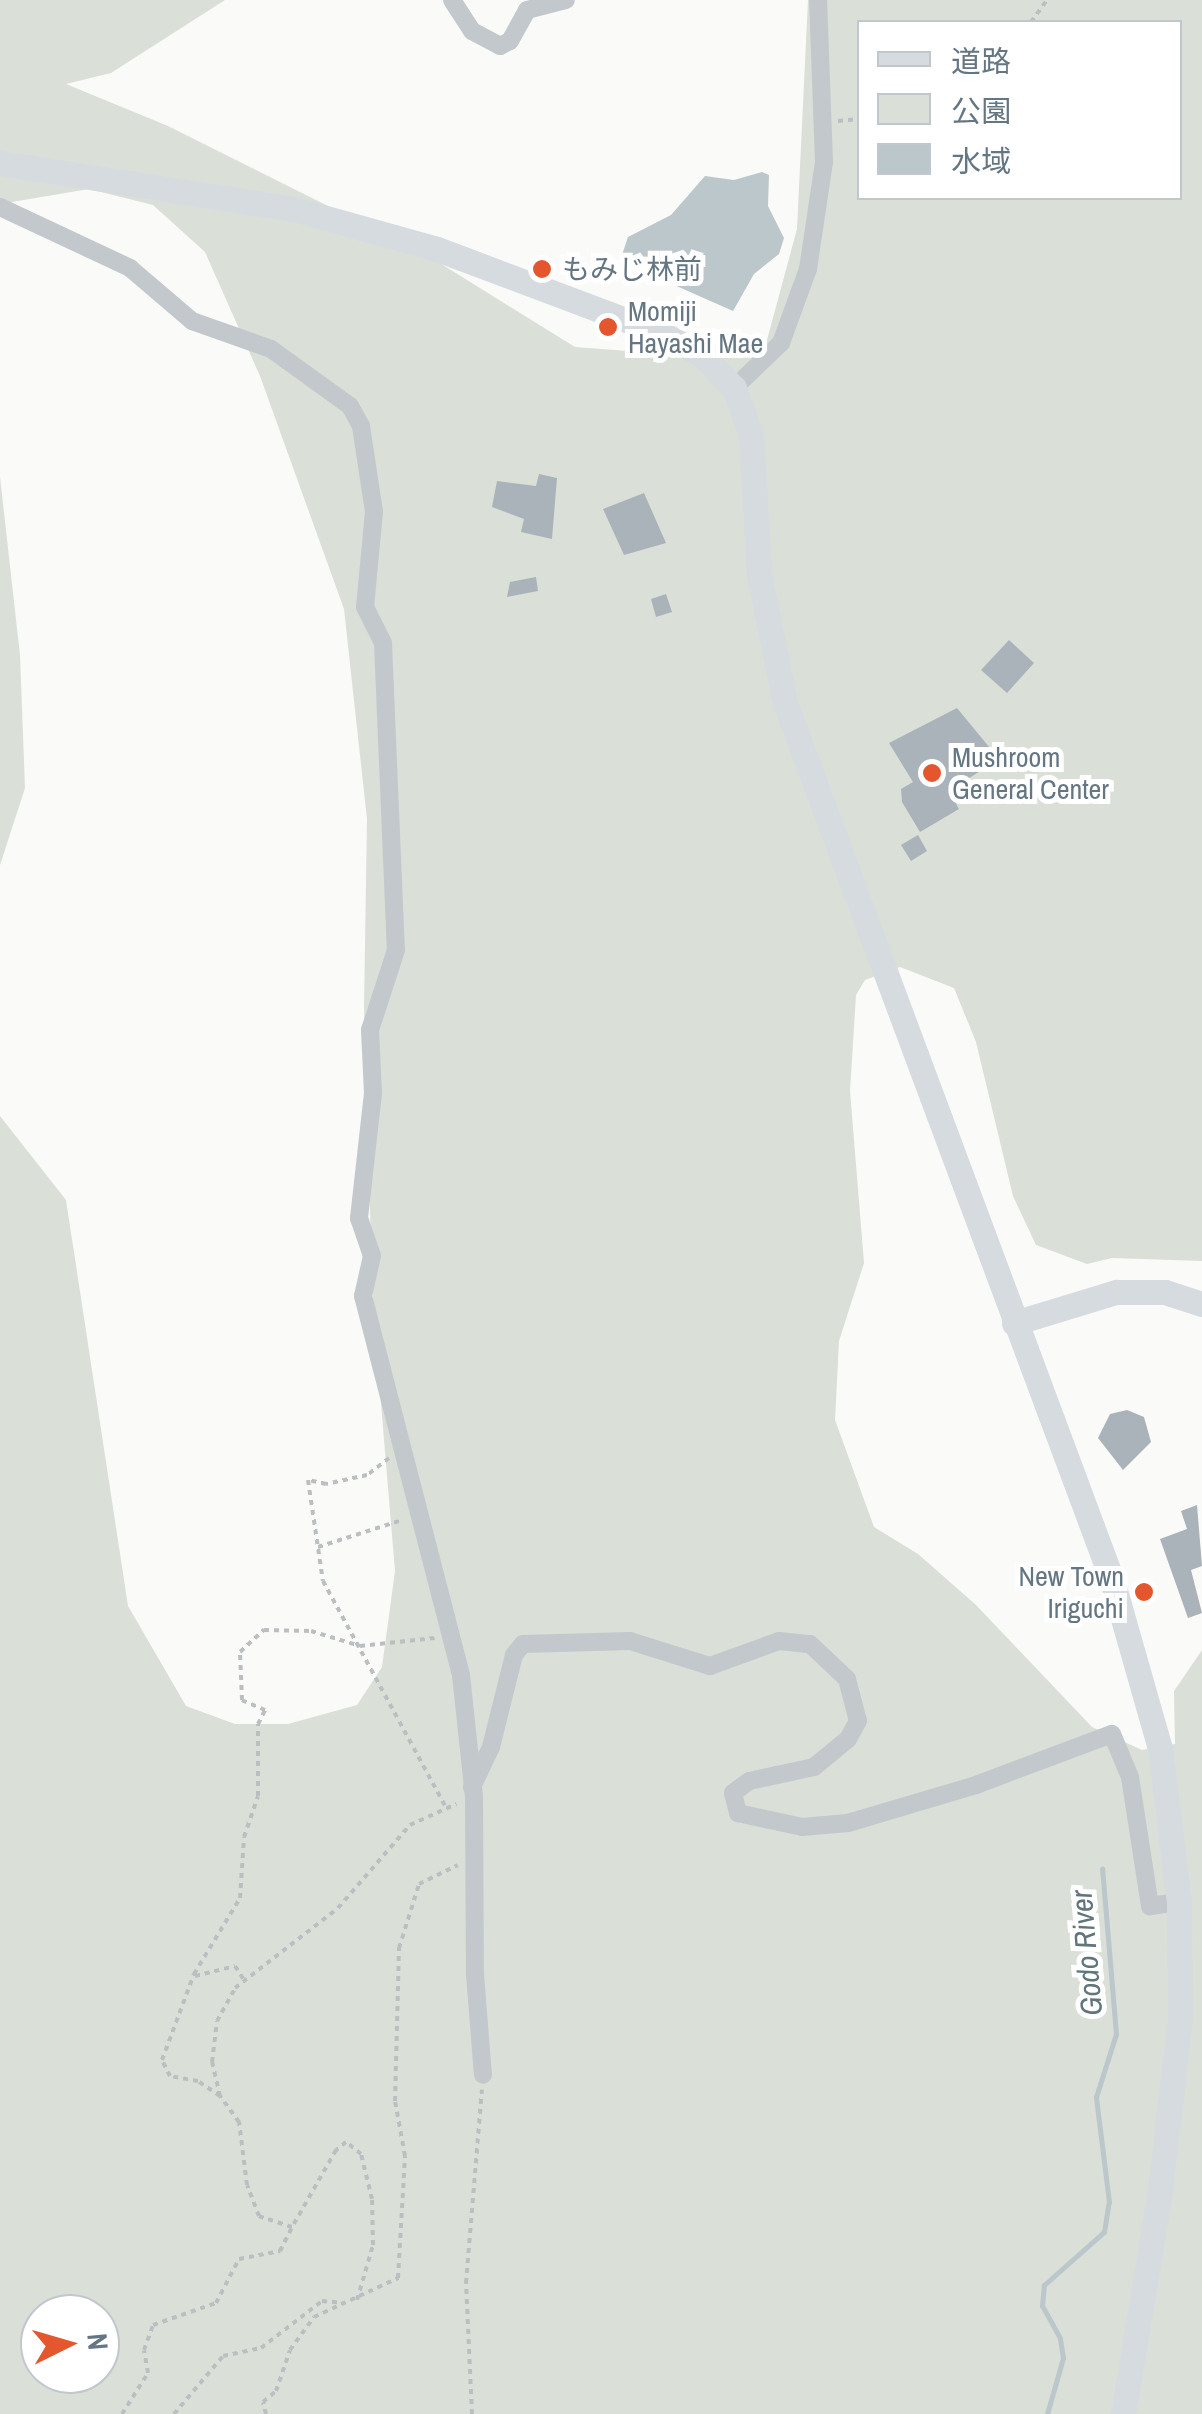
<!DOCTYPE html>
<meta charset="utf-8">
<style>
body{margin:0}
#map{position:relative;width:1202px;height:2414px;overflow:hidden;background:#fafaf8;font-family:"Archivo Narrow","Noto Sans JP",sans-serif}
div>[style]{position:absolute}
[style*='--x']{left:calc(var(--x)*1px);top:calc(var(--y)*1px);width:calc(var(--w)*1px);rotate:calc(var(--a)*1deg)}
.green>*{inset:0;background:#dadfd7}
.water>*{inset:0;background:#bbc7cb}
.stream>*{height:5px;margin:-2.5px;padding:0 2.5px;transform-origin:2.5px;border-radius:2.5px;background:#bbc7cb}
.building>*{inset:0;background:#aab3b9}
.path>*{height:4px;margin-top:-2px;transform-origin:0;background:repeating-linear-gradient(90deg,#bbbfc2 0 5px,transparent 0 10px)}
.street>*{height:18px;margin:-9px;padding:0 9px;transform-origin:9px;border-radius:9px;background:#c3c8cc}
.secondary>*{height:25px;margin:-12.5px;padding:0 12.5px;transform-origin:12.5px;border-radius:12.5px;background:#d6dbdf}
.dots>*{width:28px;height:28px;translate:-50% -50%;box-sizing:border-box;border:5px solid #fff;border-radius:50%}
span{translate:-50% -50%;white-space:nowrap;text-align:center;line-height:1.15;-webkit-text-stroke:10px #fff;paint-order:stroke}
.poi-label{font-size:28px;color:#657683}
.left{translate:0 -50%;text-align:left}
.right{translate:-100% -50%;text-align:right}
.water-label{font-size:30px;color:#60757c;font-style:italic}
.legend{position:absolute;left:857px;top:20px;width:325px;height:180px;box-sizing:border-box;background:#fff;border:2px solid #c1c8cd;margin:0;padding:12px 18px;list-style:none;font-size:30px;color:#657683}
.legend li{display:flex;align-items:center;gap:20px;height:50px}
.legend b{width:50px;border:2px solid #c1c8cd}
.north{position:absolute;left:20px;top:2294px;width:100px;height:100px;box-sizing:border-box;background:#fff;border:2px solid #c1c8cd;border-radius:50%;rotate:85deg;font-size:28px;font-weight:700;line-height:40px;text-align:center;color:#657683}
.north::after{content:'';display:block;margin:auto;width:35px;height:45px;background:#e4572e;clip-path:polygon(50% 0,100% 100%,50% 72%,0 100%)}
</style>
<div id="map">
<div class="green">
<i style="clip-path:polygon(evenodd,0 0,225px 0,111px 73px,66px 84px,168px 126px,430px 257px,575px 347px,641px 352px,767px 340px,797px 229px,808px 0,1202px 0,1202px 1261px,1112px 1258px,1087px 1264px,1036px 1245px,1013px 1196px,976px 1042px,954px 988px,900px 967px,865px 980px,856px 995px,850px 1091px,864px 1263px,839px 1341px,835px 1420px,874px 1527px,918px 1554px,976px 1605px,1092px 1727px,1142px 1750px,1175px 1744px,1174px 1691px,1202px 1650px,1202px 2414px,0 2414px,0 1116px,66px 1200px,128px 1606px,186px 1706px,235px 1724px,288px 1724px,357px 1705px,382px 1667px,395px 1571px,373px 1308px,364px 1008px,367px 819px,344px 609px,260px 376px,205px 252px,153px 205px,89px 189px,0 204px,0 0,860px 22px,1180px 22px,1180px 198px,860px 198px,860px 22px,0 0,40px 2314px,100px 2314px,100px 2374px,40px 2374px,40px 2314px)"></i>
<i style="clip-path:polygon(0 477px,20px 655px,25px 788px,0 865px)"></i>
</div>
<div class="water">
<i style="clip-path:polygon(762px 172px,769px 175px,768px 206px,784px 238px,779px 254px,754px 274px,733px 311px,620px 261px,628px 237px,671px 215px,705px 176px,734px 180px)"></i>
</div>
<div class="stream">
<i style="--x:1047;--y:2414;--w:58;--a:-74.1"></i>
<i style="--x:1063;--y:2358;--w:20;--a:-99"></i>
<i style="--x:1060;--y:2338;--w:37;--a:-119"></i>
<i style="--x:1042;--y:2306;--w:21;--a:-85"></i>
<i style="--x:1044;--y:2285;--w:80;--a:-41.5"></i>
<i style="--x:1104;--y:2232;--w:30;--a:-81"></i>
<i style="--x:1109;--y:2202;--w:106;--a:-97.1"></i>
<i style="--x:1096;--y:2097;--w:66;--a:-72.4"></i>
<i style="--x:1116;--y:2034;--w:166;--a:-94.8"></i>
</div>
<div class="building">
<i style="clip-path:polygon(539px 474px,557px 478px,552px 539px,521px 532px,524px 519px,492px 507px,497px 481px,536px 486px)"></i>
<i style="clip-path:polygon(644px 493px,666px 543px,624px 555px,603px 509px)"></i>
<i style="clip-path:polygon(536px 577px,538px 591px,507px 597px,510px 582px)"></i>
<i style="clip-path:polygon(666px 594px,672px 612px,656px 617px,651px 599px)"></i>
<i style="clip-path:polygon(1009px 640px,1034px 663px,1007px 693px,981px 670px)"></i>
<i style="clip-path:polygon(957px 708px,999px 759px,949px 791px,959px 809px,920px 832px,902px 802px,901px 789px,913px 782px,889px 743px)"></i>
<i style="clip-path:polygon(918px 835px,927px 851px,911px 861px,901px 845px)"></i>
<i style="clip-path:polygon(1127px 1410px,1144px 1417px,1151px 1442px,1123px 1470px,1098px 1438px,1110px 1414px)"></i>
<i style="clip-path:polygon(1197px 1505px,1202px 1566px,1191px 1570px,1202px 1613px,1188px 1618px,1160px 1539px,1187px 1529px,1181px 1511px)"></i>
</div>
<div class="path">
<i style="--x:1031;--y:22;--w:27;--a:-54"></i>
<i style="--x:838;--y:121;--w:22;--a:-5"></i>
<i style="--x:389;--y:1458;--w:28;--a:142"></i>
<i style="--x:367;--y:1475;--w:42;--a:167.6"></i>
<i style="--x:326;--y:1484;--w:18;--a:-167"></i>
<i style="--x:308;--y:1480;--w:102;--a:81.6"></i>
<i style="--x:323;--y:1581;--w:258;--a:61.5"></i>
<i style="--x:318;--y:1547;--w:88;--a:-17.8"></i>
<i style="--x:195;--y:1976;--w:41;--a:-14"></i>
<i style="--x:235;--y:1966;--w:17;--a:57"></i>
<i style="--x:220;--y:2096;--w:27;--a:-146"></i>
<i style="--x:198;--y:2081;--w:28;--a:-170"></i>
<i style="--x:170;--y:2076;--w:18;--a:-117"></i>
<i style="--x:162;--y:2060;--w:92;--a:-69.6"></i>
<i style="--x:194;--y:1974;--w:89;--a:-58.8"></i>
<i style="--x:240;--y:1898;--w:61;--a:-86.2"></i>
<i style="--x:244;--y:1837;--w:43;--a:-71.1"></i>
<i style="--x:258;--y:1796;--w:72;--a:-90"></i>
<i style="--x:258;--y:1724;--w:16;--a:-63"></i>
<i style="--x:265;--y:1710;--w:25;--a:-157"></i>
<i style="--x:242;--y:1700;--w:48;--a:-92.4"></i>
<i style="--x:240;--y:1652;--w:33;--a:-43"></i>
<i style="--x:264;--y:1630;--w:47;--a:1.2"></i>
<i style="--x:311;--y:1631;--w:51;--a:17"></i>
<i style="--x:360;--y:1646;--w:75;--a:-6.1"></i>
<i style="--x:357;--y:2300;--w:57;--a:-73.8"></i>
<i style="--x:373;--y:2245;--w:46;--a:-91.2"></i>
<i style="--x:372;--y:2199;--w:46;--a:-103.7"></i>
<i style="--x:361;--y:2154;--w:19;--a:-141"></i>
<i style="--x:346;--y:2142;--w:13;--a:141"></i>
<i style="--x:336;--y:2150;--w:89;--a:119.7"></i>
<i style="--x:292;--y:2227;--w:35;--a:-162"></i>
<i style="--x:259;--y:2216;--w:33;--a:-111"></i>
<i style="--x:247;--y:2185;--w:64;--a:-97.2"></i>
<i style="--x:239;--y:2122;--w:32;--a:-126"></i>
<i style="--x:220;--y:2096;--w:35;--a:-103"></i>
<i style="--x:212;--y:2062;--w:41;--a:-83"></i>
<i style="--x:217;--y:2021;--w:38;--a:-61"></i>
<i style="--x:235;--y:1988;--w:130;--a:-37.8"></i>
<i style="--x:338;--y:1908;--w:110;--a:-49.1"></i>
<i style="--x:410;--y:1825;--w:51;--a:-24.5"></i>
<i style="--x:122;--y:2414;--w:49;--a:-57.6"></i>
<i style="--x:148;--y:2373;--w:23;--a:-100"></i>
<i style="--x:144;--y:2350;--w:27;--a:-70"></i>
<i style="--x:153;--y:2325;--w:67;--a:-19.2"></i>
<i style="--x:216;--y:2303;--w:50;--a:-62.4"></i>
<i style="--x:239;--y:2259;--w:42;--a:-11"></i>
<i style="--x:280;--y:2251;--w:27;--a:-63"></i>
<i style="--x:174;--y:2414;--w:76;--a:-49.8"></i>
<i style="--x:223;--y:2356;--w:39;--a:-12"></i>
<i style="--x:261;--y:2348;--w:77;--a:-37.6"></i>
<i style="--x:322;--y:2301;--w:21;--a:5"></i>
<i style="--x:266;--y:2414;--w:12;--a:-104"></i>
<i style="--x:263;--y:2402;--w:17;--a:-40"></i>
<i style="--x:276;--y:2391;--w:43;--a:-71.1"></i>
<i style="--x:290;--y:2350;--w:41;--a:-54"></i>
<i style="--x:314;--y:2317;--w:93;--a:-24.9"></i>
<i style="--x:398;--y:2278;--w:122;--a:-86.7"></i>
<i style="--x:405;--y:2156;--w:56;--a:-100.3"></i>
<i style="--x:395;--y:2101;--w:153;--a:-88.5"></i>
<i style="--x:399;--y:1948;--w:67;--a:-72.6"></i>
<i style="--x:419;--y:1884;--w:43;--a:-26"></i>
<i style="--x:472;--y:2414;--w:131;--a:-92.6"></i>
<i style="--x:466;--y:2283;--w:194;--a:-85.3"></i>
</div>
<div class="street">
<i style="--x:452;--y:0;--w:37;--a:57"></i>
<i style="--x:472;--y:31;--w:32;--a:28"></i>
<i style="--x:500;--y:46;--w:11;--a:-27"></i>
<i style="--x:510;--y:41;--w:35;--a:-61"></i>
<i style="--x:527;--y:10;--w:40;--a:-14.4"></i>
<i style="--x:0;--y:207;--w:144;--a:25.1"></i>
<i style="--x:130;--y:268;--w:82;--a:40.5"></i>
<i style="--x:192;--y:321;--w:84;--a:19.5"></i>
<i style="--x:271;--y:349;--w:97;--a:35.8"></i>
<i style="--x:350;--y:406;--w:23;--a:61"></i>
<i style="--x:361;--y:426;--w:87;--a:81.4"></i>
<i style="--x:374;--y:512;--w:95;--a:95.4"></i>
<i style="--x:365;--y:607;--w:40;--a:63.4"></i>
<i style="--x:383;--y:643;--w:307;--a:87.6"></i>
<i style="--x:396;--y:950;--w:84;--a:108"></i>
<i style="--x:370;--y:1030;--w:63;--a:87.3"></i>
<i style="--x:373;--y:1093;--w:126;--a:96.4"></i>
<i style="--x:359;--y:1218;--w:40;--a:71.1"></i>
<i style="--x:372;--y:1256;--w:41;--a:102.7"></i>
<i style="--x:363;--y:1296;--w:391;--a:75.5"></i>
<i style="--x:461;--y:1675;--w:122;--a:83.9"></i>
<i style="--x:474;--y:1796;--w:178;--a:89.7"></i>
<i style="--x:475;--y:1974;--w:101;--a:85.5"></i>
<i style="--x:734;--y:388;--w:65;--a:-43.8"></i>
<i style="--x:781;--y:343;--w:79;--a:-70"></i>
<i style="--x:808;--y:269;--w:108;--a:-81.5"></i>
<i style="--x:824;--y:162;--w:162;--a:-92.1"></i>
<i style="--x:472;--y:1787;--w:44;--a:-64.6"></i>
<i style="--x:491;--y:1747;--w:95;--a:-76"></i>
<i style="--x:514;--y:1655;--w:14;--a:-51"></i>
<i style="--x:523;--y:1644;--w:107;--a:-1.6"></i>
<i style="--x:630;--y:1641;--w:84;--a:17.4"></i>
<i style="--x:710;--y:1666;--w:73;--a:-19.9"></i>
<i style="--x:779;--y:1641;--w:31;--a:6"></i>
<i style="--x:810;--y:1644;--w:51;--a:43.4"></i>
<i style="--x:847;--y:1679;--w:43;--a:75.3"></i>
<i style="--x:858;--y:1721;--w:21;--a:119"></i>
<i style="--x:848;--y:1739;--w:44;--a:140.5"></i>
<i style="--x:814;--y:1767;--w:66;--a:167.8"></i>
<i style="--x:749;--y:1781;--w:20;--a:143"></i>
<i style="--x:733;--y:1793;--w:21;--a:76"></i>
<i style="--x:738;--y:1813;--w:66;--a:12.3"></i>
<i style="--x:802;--y:1827;--w:46;--a:-5"></i>
<i style="--x:848;--y:1823;--w:134;--a:-16.5"></i>
<i style="--x:976;--y:1785;--w:145;--a:-20.6"></i>
<i style="--x:1112;--y:1734;--w:47;--a:67.3"></i>
<i style="--x:1130;--y:1777;--w:131;--a:81.2"></i>
<i style="--x:1150;--y:1906;--w:29;--a:-8"></i>
</div>
<div class="secondary">
<i style="--x:0;--y:163;--w:298;--a:8.9"></i>
<i style="--x:294;--y:209;--w:148;--a:15.6"></i>
<i style="--x:437;--y:249;--w:239;--a:20.6"></i>
<i style="--x:661;--y:333;--w:47;--a:28.2"></i>
<i style="--x:702;--y:355;--w:46;--a:45.9"></i>
<i style="--x:734;--y:388;--w:50;--a:70.1"></i>
<i style="--x:751;--y:435;--w:139;--a:86.7"></i>
<i style="--x:759;--y:574;--w:132;--a:78.6"></i>
<i style="--x:785;--y:703;--w:936;--a:69.55"></i>
<i style="--x:1112;--y:1580;--w:175;--a:74.1"></i>
<i style="--x:1160;--y:1748;--w:155;--a:83"></i>
<i style="--x:1179;--y:1902;--w:114;--a:89.5"></i>
<i style="--x:1180;--y:2016;--w:176;--a:96.5"></i>
<i style="--x:1160;--y:2191;--w:226;--a:99.4"></i>
<i style="--x:1014;--y:1323;--w:107;--a:-16.9"></i>
<i style="--x:1116;--y:1292;--w:49;--a:0"></i>
<i style="--x:1165;--y:1292;--w:39;--a:18"></i>
</div>
<div class="dots">
<i style="left:542px;top:269px;background:#e4572e"></i>
<i style="left:608px;top:327px;background:#e4572e"></i>
<i style="left:932px;top:773px;background:#e4572e"></i>
<i style="left:1144px;top:1592px;background:#e4572e"></i>
</div>
<div class="poi-label">
<span class="left" style="left:562px;top:269px">もみじ林前</span>
<span class="left" style="left:628px;top:327px">Momiji<br>Hayashi Mae</span>
<span class="left" style="left:952px;top:773px">Mushroom<br>General Center</span>
<span class="right" style="left:1124px;top:1592px">New Town<br>Iriguchi</span>
</div>
<div class="water-label">
<span style="left:1086px;top:1953px;rotate:-95deg">Godo River</span>
</div>
<ul class="legend">
<li><b style="height:12px;background:#d6dbdf"></b>道路</li>
<li><b style="height:28px;background:#dadfd7"></b>公園</li>
<li><b style="height:28px;background:#bbc7cb"></b>水域</li>
</ul>
<div class="north">N</div>
</div>
